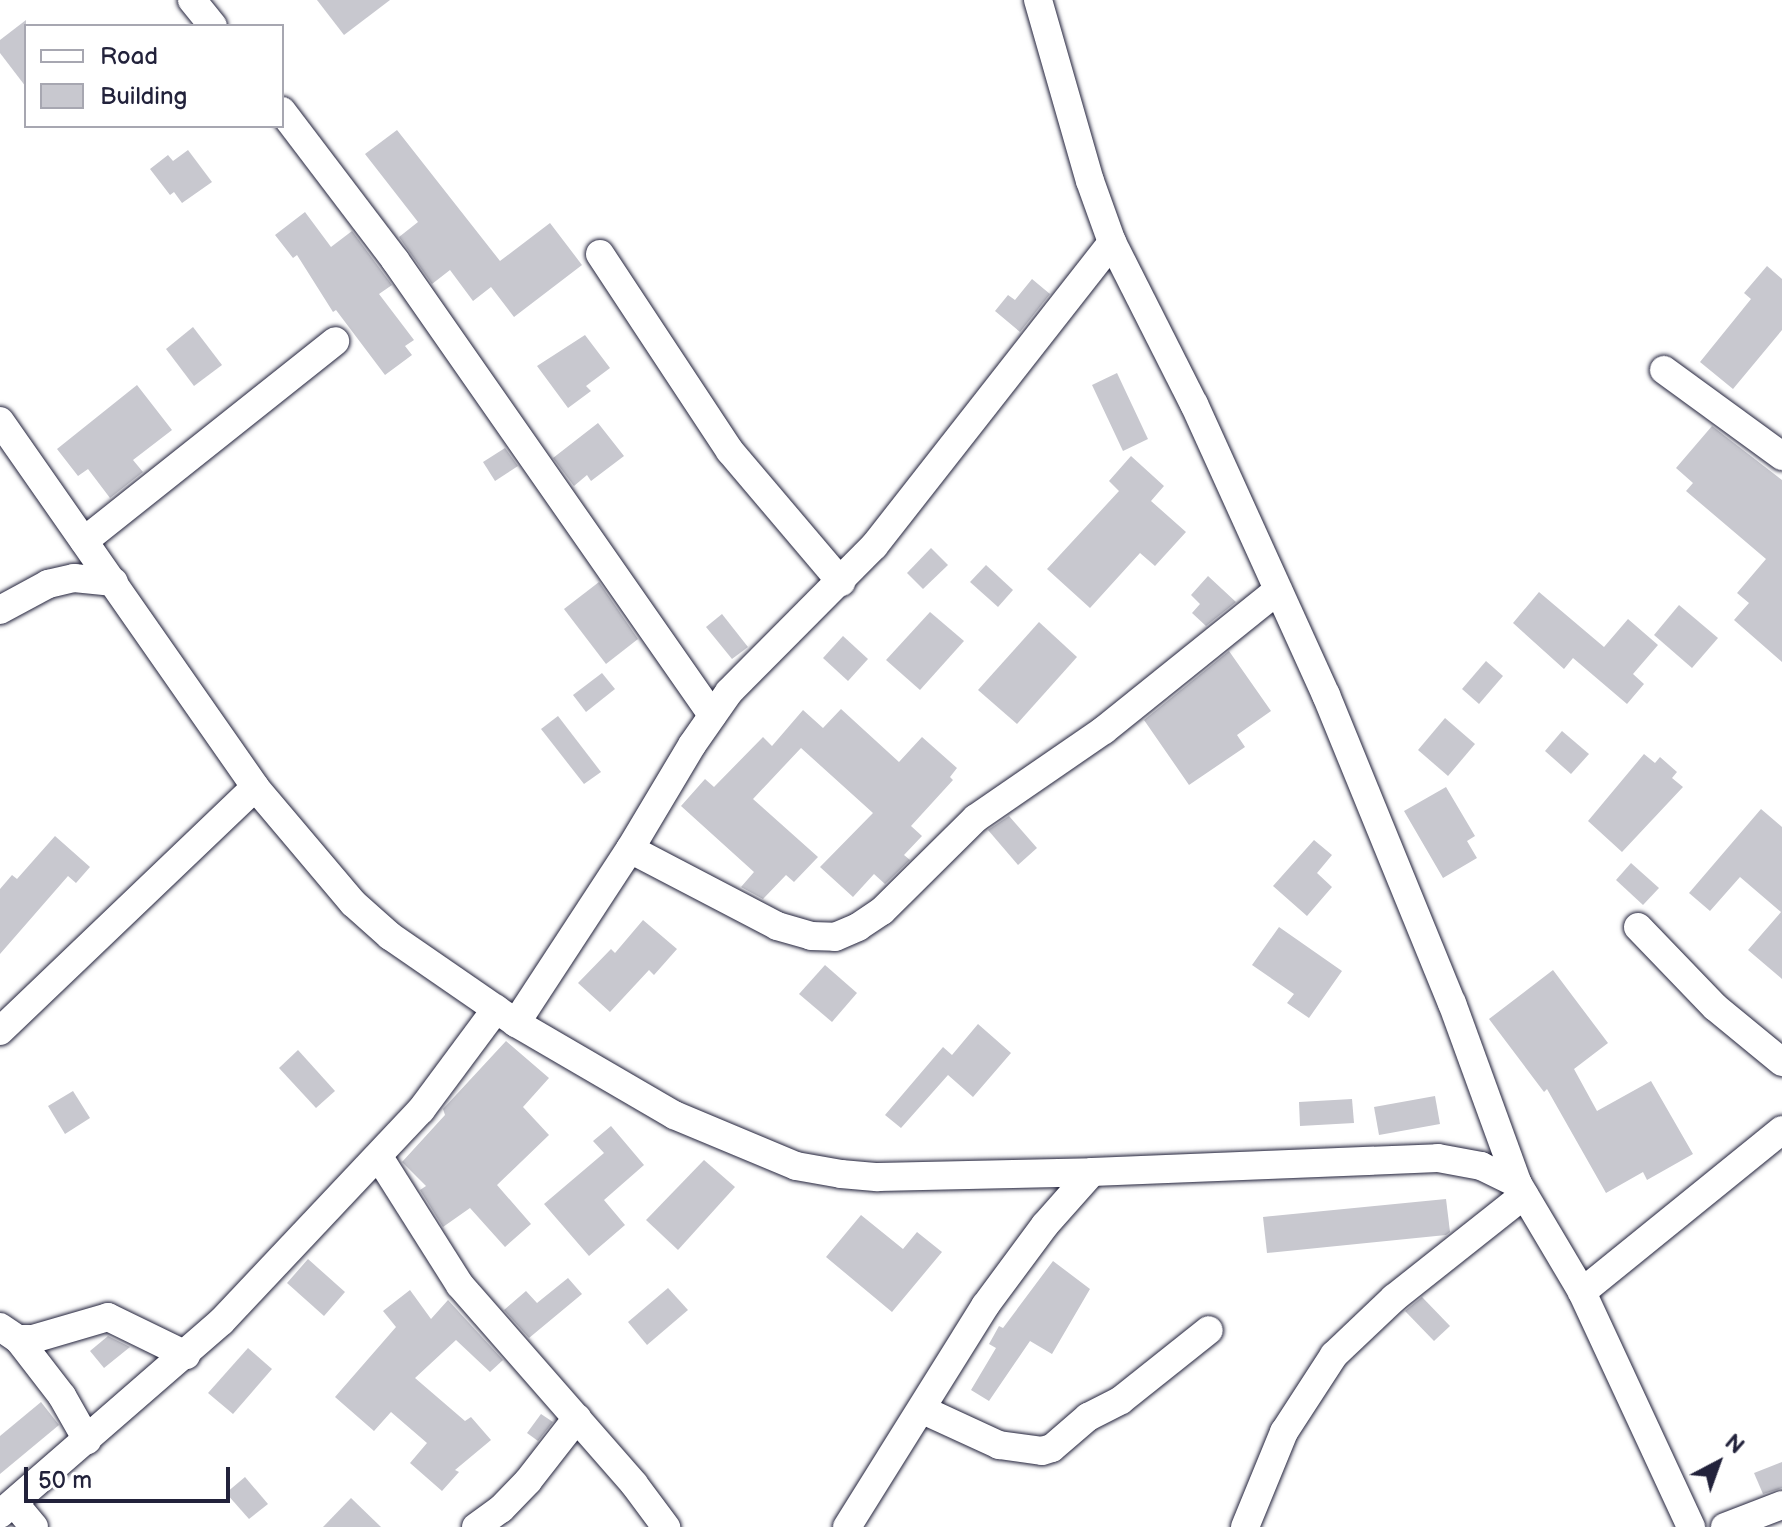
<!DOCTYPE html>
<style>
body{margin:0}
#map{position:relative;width:1782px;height:1527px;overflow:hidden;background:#fff;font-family:"Balsamiq Sans",sans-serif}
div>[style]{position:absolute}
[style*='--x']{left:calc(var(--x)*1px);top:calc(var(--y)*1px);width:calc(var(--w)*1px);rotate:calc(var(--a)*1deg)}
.building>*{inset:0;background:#c8c8cf}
.roads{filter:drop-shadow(0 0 2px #22223b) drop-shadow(0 0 2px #22223b)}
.minor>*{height:28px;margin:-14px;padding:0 14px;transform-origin:14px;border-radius:14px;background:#fff}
span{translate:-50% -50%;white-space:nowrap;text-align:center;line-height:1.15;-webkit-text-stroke:7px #fff;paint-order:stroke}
.legend{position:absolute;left:24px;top:24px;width:260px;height:104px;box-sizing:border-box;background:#fff;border:2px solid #a7a7b1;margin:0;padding:10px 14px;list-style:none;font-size:24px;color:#22223b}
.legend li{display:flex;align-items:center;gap:16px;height:40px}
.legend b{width:40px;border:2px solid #a7a7b1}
.north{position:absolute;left:1678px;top:1423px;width:80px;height:80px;-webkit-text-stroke:6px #fff;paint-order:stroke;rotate:41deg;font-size:22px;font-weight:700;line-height:32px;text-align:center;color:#22223b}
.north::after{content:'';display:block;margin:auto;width:28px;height:36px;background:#22223b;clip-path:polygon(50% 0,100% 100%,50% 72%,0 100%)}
.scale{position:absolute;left:24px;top:1467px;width:206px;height:36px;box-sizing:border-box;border:4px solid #22223b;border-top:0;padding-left:10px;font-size:24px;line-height:28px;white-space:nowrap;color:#22223b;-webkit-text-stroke:6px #fff;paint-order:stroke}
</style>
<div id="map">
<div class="building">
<i style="clip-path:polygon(317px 0,390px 0,344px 35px)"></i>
<i style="clip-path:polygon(26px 20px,26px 87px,0 53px,0 40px)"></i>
<i style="clip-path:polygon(397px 130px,500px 261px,550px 223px,582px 265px,514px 317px,491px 287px,473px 301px,450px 270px,432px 284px,399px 237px,418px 222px,365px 154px)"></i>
<i style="clip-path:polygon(188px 150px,212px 182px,182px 203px,174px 192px,170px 195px,150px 169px,168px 155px,173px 161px)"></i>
<i style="clip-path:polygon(305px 212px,331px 247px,352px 231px,392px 285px,379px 294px,414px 340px,405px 346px,412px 355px,385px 375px,336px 310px,333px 312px,297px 255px,293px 258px,275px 235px)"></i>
<i style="clip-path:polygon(1767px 266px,1782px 279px,1782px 330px,1733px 389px,1700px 362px,1751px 299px,1744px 293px)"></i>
<i style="clip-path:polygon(1032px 279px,1050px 294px,1020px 332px,995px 311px,1008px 295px,1015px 300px)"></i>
<i style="clip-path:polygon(193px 327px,222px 365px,194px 386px,166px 349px)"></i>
<i style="clip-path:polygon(585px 335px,610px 368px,586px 386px,591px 391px,568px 408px,537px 366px)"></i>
<i style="clip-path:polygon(1117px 373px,1148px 439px,1123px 451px,1092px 385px)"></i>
<i style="clip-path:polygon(137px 385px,172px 430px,133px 460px,143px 472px,110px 498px,88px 469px,78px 476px,57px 449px)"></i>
<i style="clip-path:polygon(598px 423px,624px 456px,591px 481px,587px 475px,574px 486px,553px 458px)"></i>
<i style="clip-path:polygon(1712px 426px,1782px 480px,1782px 662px,1734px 620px,1749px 603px,1737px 593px,1766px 559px,1686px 491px,1693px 483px,1676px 468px)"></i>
<i style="clip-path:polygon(505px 448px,518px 466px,495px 481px,483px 462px)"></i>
<i style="clip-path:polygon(1131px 456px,1164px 486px,1151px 501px,1186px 532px,1155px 566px,1140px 553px,1090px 608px,1047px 569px,1119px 491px,1109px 481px)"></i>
<i style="clip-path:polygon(931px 548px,948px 565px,923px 589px,907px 573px)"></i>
<i style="clip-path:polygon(986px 565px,1013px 590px,998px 607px,970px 582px)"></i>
<i style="clip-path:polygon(1208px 576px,1236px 602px,1206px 626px,1192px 613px,1200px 604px,1191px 595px)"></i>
<i style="clip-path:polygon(599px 582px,638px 639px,606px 664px,564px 609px)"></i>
<i style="clip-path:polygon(1539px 592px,1604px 647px,1628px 619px,1658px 645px,1633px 674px,1644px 684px,1627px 704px,1573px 658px,1564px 669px,1513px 623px)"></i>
<i style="clip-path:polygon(1679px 605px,1718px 638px,1692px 668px,1654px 635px)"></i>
<i style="clip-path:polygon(930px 612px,964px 641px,920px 690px,886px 660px)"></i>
<i style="clip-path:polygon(722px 614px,748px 647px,732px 659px,706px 627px)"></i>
<i style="clip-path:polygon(1039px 622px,1077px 657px,1017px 724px,978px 690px)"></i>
<i style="clip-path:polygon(843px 636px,868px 659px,848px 681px,823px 658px)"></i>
<i style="clip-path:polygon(1229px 651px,1271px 711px,1237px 735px,1245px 747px,1189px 785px,1144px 720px)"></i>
<i style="clip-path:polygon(1486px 661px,1503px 676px,1479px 704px,1462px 689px)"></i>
<i style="clip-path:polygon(602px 673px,615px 689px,586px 712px,573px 695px)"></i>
<i style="clip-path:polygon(841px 709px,899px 762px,922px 737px,957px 768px,950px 777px,953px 780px,911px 826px,922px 836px,904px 855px,910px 860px,885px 884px,874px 874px,853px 897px,820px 867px,873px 813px,801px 748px,753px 799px,818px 857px,794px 882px,786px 875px,763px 899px,741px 887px,754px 872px,681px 806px,705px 779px,714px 787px,763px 737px,772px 746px,803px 710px,823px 728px)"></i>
<i style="clip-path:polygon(558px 716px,601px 772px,584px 784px,541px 729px)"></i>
<i style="clip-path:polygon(1445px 718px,1475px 744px,1448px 776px,1418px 750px)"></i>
<i style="clip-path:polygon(1562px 731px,1589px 754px,1571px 774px,1545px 751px)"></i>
<i style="clip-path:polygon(1644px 754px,1655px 763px,1660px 757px,1677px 772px,1672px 778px,1683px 787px,1622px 852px,1588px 821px)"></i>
<i style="clip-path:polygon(1446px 787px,1475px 836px,1467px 841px,1477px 858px,1443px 878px,1404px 811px)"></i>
<i style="clip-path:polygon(1761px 809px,1782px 827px,1782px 979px,1748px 950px,1781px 912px,1740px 877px,1710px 911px,1689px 893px)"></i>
<i style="clip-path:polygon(1009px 816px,1037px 848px,1018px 865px,988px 830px)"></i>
<i style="clip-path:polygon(55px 836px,90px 867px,76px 883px,68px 876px,0 954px,0 889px,12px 875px,17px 879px)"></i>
<i style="clip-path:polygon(1314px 840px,1332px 855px,1317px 873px,1332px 887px,1307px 916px,1273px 886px)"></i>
<i style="clip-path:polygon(1631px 863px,1659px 888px,1643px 905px,1616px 880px)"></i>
<i style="clip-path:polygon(643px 920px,677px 949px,654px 975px,649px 970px,610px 1012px,578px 983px,611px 949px,615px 953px)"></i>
<i style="clip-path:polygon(1279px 927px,1342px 971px,1309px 1018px,1287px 1003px,1294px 994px,1252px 965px)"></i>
<i style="clip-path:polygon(825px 965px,857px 993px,832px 1022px,799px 994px)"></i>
<i style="clip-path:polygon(1553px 970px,1608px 1043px,1574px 1069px,1597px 1111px,1651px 1081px,1693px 1154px,1647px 1180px,1643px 1172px,1606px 1193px,1547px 1089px,1544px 1092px,1489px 1019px)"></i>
<i style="clip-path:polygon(978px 1024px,1011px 1053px,973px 1097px,948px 1075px,901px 1128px,885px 1115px,943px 1047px,952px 1055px)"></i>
<i style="clip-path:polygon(506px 1041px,549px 1078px,523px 1107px,549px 1135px,497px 1185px,531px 1224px,505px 1247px,470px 1208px,443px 1227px,420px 1190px,426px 1186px,402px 1162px,445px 1115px,443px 1109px)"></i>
<i style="clip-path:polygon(298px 1050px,335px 1091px,316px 1108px,279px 1068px)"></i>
<i style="clip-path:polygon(73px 1091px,90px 1118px,65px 1134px,48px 1106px)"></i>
<i style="clip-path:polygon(1435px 1096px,1440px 1124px,1379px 1135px,1374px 1107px)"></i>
<i style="clip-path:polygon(1352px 1099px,1354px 1123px,1300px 1126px,1299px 1102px)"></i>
<i style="clip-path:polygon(611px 1126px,644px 1165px,604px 1200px,625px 1225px,589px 1256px,544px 1204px,604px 1153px,593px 1141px)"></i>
<i style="clip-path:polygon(704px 1160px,735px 1187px,678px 1250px,646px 1220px)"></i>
<i style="clip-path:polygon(1446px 1199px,1450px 1232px,1446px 1235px,1267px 1253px,1263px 1217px)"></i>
<i style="clip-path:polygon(861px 1215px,903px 1249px,917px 1232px,942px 1252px,892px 1312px,826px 1257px)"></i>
<i style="clip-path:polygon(308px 1259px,345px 1292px,324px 1316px,287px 1283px)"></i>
<i style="clip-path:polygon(1053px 1261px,1090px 1289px,1052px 1354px,1030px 1341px,989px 1401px,971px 1390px,996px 1348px,989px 1344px,999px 1326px,1003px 1328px)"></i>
<i style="clip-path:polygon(568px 1278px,582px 1294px,529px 1338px,504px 1310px,526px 1291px,537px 1303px)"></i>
<i style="clip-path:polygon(668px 1288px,688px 1310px,647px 1345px,628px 1322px)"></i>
<i style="clip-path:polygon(410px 1290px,431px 1319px,448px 1300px,503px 1360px,490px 1372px,456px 1340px,415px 1378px,465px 1421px,471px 1417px,491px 1440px,455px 1470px,459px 1472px,442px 1491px,410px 1463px,427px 1443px,391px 1412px,374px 1431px,335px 1397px,396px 1327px,383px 1311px)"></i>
<i style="clip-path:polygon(1422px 1297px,1450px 1326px,1434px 1341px,1405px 1311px)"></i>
<i style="clip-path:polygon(108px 1336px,130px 1347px,104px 1368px,90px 1351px)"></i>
<i style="clip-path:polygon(248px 1348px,272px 1369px,233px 1414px,208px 1393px)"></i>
<i style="clip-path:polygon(41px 1402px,59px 1425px,0 1474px,0 1436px)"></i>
<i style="clip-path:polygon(541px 1414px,553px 1422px,538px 1441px,527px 1433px)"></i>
<i style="clip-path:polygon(1782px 1462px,1782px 1488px,1763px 1494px,1754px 1473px)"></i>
<i style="clip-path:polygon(245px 1477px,268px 1504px,249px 1519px,226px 1493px)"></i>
<i style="clip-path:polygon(351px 1498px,381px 1527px,323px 1527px)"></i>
</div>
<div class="roads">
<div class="minor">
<i style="--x:192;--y:0;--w:33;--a:51"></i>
<i style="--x:1038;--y:0;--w:188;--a:74"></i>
<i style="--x:1090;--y:181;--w:65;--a:70.2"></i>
<i style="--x:1112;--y:242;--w:182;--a:63.2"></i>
<i style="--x:1194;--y:404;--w:320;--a:65.6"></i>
<i style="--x:1326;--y:695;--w:333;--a:67.8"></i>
<i style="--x:1452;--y:1003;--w:193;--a:70"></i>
<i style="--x:1518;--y:1184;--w:126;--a:59.3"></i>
<i style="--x:1582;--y:1292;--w:259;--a:65.1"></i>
<i style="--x:282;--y:111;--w:187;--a:52.8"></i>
<i style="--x:395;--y:260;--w:555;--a:55.13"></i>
<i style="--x:600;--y:254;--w:236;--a:56.6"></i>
<i style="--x:730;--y:451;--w:172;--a:49.7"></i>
<i style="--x:1664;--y:370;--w:146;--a:36.1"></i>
<i style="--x:0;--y:421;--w:446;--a:55.1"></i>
<i style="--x:255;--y:787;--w:152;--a:49.8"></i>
<i style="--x:353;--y:903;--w:50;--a:41.7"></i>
<i style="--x:390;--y:936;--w:153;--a:34.6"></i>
<i style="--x:516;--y:1023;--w:183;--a:30.2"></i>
<i style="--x:674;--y:1115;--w:132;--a:22.7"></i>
<i style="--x:796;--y:1166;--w:46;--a:10.1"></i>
<i style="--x:841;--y:1174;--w:37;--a:5"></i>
<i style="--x:878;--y:1177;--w:214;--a:-1.3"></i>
<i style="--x:1092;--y:1172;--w:346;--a:-2.3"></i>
<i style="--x:1438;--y:1158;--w:44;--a:10.5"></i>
<i style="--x:1481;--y:1166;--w:41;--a:25.9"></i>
<i style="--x:84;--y:541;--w:321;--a:-38.5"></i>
<i style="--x:0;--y:610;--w:55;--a:-28.4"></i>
<i style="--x:48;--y:584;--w:27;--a:-13"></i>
<i style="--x:74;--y:578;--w:40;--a:5.7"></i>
<i style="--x:630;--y:849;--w:166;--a:27.6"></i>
<i style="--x:777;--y:926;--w:35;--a:16"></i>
<i style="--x:811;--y:936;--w:24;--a:2"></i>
<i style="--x:835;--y:937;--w:25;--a:-23"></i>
<i style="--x:858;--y:927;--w:29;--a:-34"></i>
<i style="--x:882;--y:911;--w:132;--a:-44.7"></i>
<i style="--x:976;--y:818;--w:155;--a:-34.5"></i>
<i style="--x:1104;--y:730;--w:223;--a:-38.8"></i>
<i style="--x:1638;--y:927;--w:111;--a:46.1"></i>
<i style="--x:1715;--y:1007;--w:87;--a:39.4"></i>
<i style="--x:516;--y:1023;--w:208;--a:-56.8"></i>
<i style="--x:630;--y:849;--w:121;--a:-59.2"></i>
<i style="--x:692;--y:745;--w:65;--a:-55.1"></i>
<i style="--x:729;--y:692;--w:206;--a:-45.2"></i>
<i style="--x:874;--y:546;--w:386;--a:-51.9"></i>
<i style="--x:0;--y:1031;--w:353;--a:-43.7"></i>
<i style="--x:379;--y:1157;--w:151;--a:57.7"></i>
<i style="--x:460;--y:1285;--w:264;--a:48.8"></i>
<i style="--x:634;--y:1484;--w:54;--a:53.3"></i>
<i style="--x:1582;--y:1292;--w:257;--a:-39"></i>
<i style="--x:0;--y:1327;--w:22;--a:34"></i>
<i style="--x:18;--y:1339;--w:15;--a:0"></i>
<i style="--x:33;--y:1339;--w:78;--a:-16.3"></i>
<i style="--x:108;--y:1317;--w:87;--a:26"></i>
<i style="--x:18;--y:1339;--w:72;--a:52.3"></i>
<i style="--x:62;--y:1396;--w:51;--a:60.4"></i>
<i style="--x:923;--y:1410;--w:84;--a:24.7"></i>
<i style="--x:999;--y:1445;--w:43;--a:7.9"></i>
<i style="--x:1042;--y:1451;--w:10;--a:-17"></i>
<i style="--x:1052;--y:1448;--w:48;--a:-40.7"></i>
<i style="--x:1088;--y:1417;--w:37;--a:-27"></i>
<i style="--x:1121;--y:1400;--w:112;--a:-38.5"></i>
<i style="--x:14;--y:1503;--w:31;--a:50"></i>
<i style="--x:0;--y:1514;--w:294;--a:-41"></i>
<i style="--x:222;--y:1321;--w:290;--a:-46.7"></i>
<i style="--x:421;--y:1110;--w:126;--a:-53.4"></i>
<i style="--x:476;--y:1527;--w:31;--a:-36"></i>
<i style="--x:501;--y:1509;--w:39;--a:-46"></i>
<i style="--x:528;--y:1481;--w:80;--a:-52.1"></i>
<i style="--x:847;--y:1527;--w:261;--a:-58"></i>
<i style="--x:985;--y:1306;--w:101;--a:-53.5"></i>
<i style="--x:1045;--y:1225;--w:71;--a:-48.4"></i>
<i style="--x:1245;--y:1527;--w:103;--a:-67.7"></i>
<i style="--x:1284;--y:1432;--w:92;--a:-57"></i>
<i style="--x:1334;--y:1355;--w:83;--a:-43.5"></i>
<i style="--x:1394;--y:1298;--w:166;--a:-38.4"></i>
<i style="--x:1725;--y:1527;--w:61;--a:-21.1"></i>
</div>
</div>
<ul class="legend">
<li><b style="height:10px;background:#fff"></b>Road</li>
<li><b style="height:22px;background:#c8c8cf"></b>Building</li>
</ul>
<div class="north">N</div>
<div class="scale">50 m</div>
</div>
